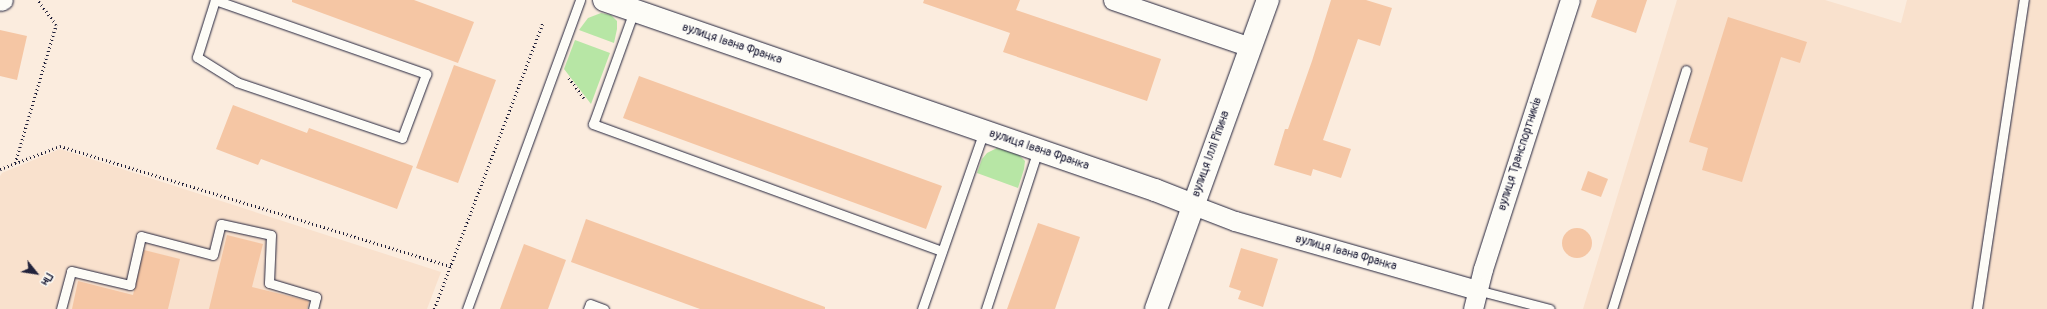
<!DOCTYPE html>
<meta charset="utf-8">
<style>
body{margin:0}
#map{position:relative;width:2047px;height:309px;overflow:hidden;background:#fbecde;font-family:Pangolin,sans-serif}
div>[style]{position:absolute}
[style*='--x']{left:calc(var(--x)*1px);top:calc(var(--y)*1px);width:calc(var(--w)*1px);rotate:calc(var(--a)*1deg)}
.built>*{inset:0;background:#f9e1cd}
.green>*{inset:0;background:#b7e6a5}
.building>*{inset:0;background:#f5c6a4}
.round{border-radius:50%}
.path>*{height:2.5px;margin-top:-1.25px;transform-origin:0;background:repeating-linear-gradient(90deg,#22223b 0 1px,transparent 0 4px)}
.roads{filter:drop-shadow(0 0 1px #22223b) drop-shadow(0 0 1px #22223b)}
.lane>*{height:9px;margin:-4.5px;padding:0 4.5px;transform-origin:4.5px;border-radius:4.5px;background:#fdfcf7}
.street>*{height:19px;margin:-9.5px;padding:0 9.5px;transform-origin:9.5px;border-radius:9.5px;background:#fdfcf7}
.secondary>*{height:22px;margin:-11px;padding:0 11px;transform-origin:11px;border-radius:11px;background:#fdfcf7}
span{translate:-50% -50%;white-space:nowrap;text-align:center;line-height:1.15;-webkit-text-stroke:3px #fdfcf7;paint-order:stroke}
.street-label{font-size:12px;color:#22223b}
.north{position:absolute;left:16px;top:253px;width:40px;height:40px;-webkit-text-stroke:3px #fdfcf7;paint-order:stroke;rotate:120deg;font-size:11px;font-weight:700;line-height:16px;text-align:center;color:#22223b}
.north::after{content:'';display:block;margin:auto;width:14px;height:18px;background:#22223b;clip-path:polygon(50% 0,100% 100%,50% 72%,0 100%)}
</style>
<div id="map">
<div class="built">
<i style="clip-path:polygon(1677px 0,1825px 0,1901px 23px,1907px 0,2047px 0,2047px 309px,1583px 309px)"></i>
<i style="clip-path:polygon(60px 149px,441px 272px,427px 309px,0 309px,0 176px,2px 173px)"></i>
</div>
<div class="green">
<i style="clip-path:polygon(601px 13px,611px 15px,617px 21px,617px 29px,614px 43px,579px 30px,588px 18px)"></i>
<i style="clip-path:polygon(575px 40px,610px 53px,591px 104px,564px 69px)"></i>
<i style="clip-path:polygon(997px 148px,1019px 155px,1025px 161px,1024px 169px,1018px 188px,977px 173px,982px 159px,987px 153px)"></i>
</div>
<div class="building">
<i style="clip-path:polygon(292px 0,414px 0,474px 22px,458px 63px,292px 2px)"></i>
<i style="clip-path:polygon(924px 0,1020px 0,1016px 10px,1161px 59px,1147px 101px,1003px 52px,1010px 33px,923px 3px)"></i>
<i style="clip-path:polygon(1331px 0,1366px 0,1392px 8px,1380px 46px,1358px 39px,1323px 140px,1351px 149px,1341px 178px,1313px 169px,1311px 176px,1274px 165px,1285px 129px,1288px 129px,1312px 61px)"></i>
<i style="clip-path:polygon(1597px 0,1647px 0,1636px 33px,1591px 17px)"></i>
<i style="clip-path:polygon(1728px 17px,1807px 42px,1800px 63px,1781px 57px,1742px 182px,1702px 170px,1708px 148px,1689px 142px)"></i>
<i style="clip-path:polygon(0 30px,27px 36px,17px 80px,0 76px)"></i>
<i style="clip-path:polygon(454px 65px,496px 80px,458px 183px,416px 168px)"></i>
<i style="clip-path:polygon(639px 76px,942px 186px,926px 229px,623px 118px)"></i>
<i style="clip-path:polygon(233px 105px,307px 133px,309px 128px,413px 166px,397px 209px,261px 159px,258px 165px,216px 149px)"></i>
<i style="clip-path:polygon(1588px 171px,1608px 179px,1601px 197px,1581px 190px)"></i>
<i style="clip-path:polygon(586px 219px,825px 307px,825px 309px,700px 309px,571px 262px)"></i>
<i style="clip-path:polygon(1038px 223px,1080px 237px,1055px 309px,1007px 309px)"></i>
<i class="round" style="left:1562px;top:228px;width:30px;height:30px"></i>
<i style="clip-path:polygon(227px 235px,263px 244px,252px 287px,309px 301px,307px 309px,209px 309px)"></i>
<i style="clip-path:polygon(524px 244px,566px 260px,548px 309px,500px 309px)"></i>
<i style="clip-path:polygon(1241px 248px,1278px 259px,1263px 307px,1238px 299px,1241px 291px,1229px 287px)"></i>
<i style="clip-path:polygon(144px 250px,180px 259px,168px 309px,72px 309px,78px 281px,133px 295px)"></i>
</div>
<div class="path">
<i style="--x:569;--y:78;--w:25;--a:53"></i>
<i style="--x:15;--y:163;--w:144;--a:-73.5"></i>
<i style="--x:56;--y:25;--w:31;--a:-127"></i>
<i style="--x:0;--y:169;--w:64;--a:-21"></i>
<i style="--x:60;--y:146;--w:409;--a:17.1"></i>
<i style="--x:434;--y:309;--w:307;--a:-69.2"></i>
</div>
<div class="roads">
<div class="lane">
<i style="--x:215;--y:0;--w:224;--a:19.3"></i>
<i style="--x:426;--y:74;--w:68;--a:110.6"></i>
<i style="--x:402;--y:138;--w:174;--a:-161.3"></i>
<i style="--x:237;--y:82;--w:47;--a:-148"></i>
<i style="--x:197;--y:57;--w:60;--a:-72.5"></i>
<i style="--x:634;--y:11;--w:120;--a:109.9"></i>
<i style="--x:593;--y:124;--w:371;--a:20"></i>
<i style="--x:1477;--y:290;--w:75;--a:14.6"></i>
<i style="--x:61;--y:309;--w:39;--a:-75"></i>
<i style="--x:71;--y:271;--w:61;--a:13.3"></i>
<i style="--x:130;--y:285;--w:50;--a:-77.3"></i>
<i style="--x:141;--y:236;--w:74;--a:14.8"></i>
<i style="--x:213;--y:255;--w:32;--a:-76"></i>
<i style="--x:221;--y:224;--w:51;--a:12.4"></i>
<i style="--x:271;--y:235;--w:48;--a:92.4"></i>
<i style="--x:269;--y:283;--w:49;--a:16.6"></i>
<i style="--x:316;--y:297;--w:12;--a:104"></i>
<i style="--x:467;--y:309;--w:329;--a:-69.9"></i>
<i style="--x:588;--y:309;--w:5;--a:-68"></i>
<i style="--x:590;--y:304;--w:15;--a:20"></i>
<i style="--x:922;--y:309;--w:188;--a:-70.8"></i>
<i style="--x:986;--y:309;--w:167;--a:-71.9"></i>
<i style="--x:1612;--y:309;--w:250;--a:-72.8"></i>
<i style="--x:1977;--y:309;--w:313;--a:-81.4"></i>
</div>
<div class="street">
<i style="--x:1113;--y:0;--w:145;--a:18.9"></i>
<i style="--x:0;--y:1;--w:3;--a:-18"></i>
<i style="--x:1193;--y:205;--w:45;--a:20.9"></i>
<i style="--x:1235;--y:221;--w:252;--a:15.9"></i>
<i style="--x:1473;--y:309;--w:41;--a:-76"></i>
<i style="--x:1483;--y:269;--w:283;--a:-72.1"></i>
</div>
<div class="secondary">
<i style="--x:604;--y:0;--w:583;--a:19.03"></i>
<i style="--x:1155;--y:190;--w:41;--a:21.5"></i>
<i style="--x:1156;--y:309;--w:329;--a:-70.1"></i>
</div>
</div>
<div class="street-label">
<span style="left:732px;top:44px;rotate:19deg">вулиця Івана Франка</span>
<span style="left:1039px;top:150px;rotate:19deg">вулиця Івана Франка</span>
<span style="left:1211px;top:154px;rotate:-70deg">вулиця Іллі Ріпина</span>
<span style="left:1520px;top:154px;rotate:-72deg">вулиця Транспортників</span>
<span style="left:1346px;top:253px;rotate:16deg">вулиця Івана Франка</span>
</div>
<div class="north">Пн</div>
</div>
